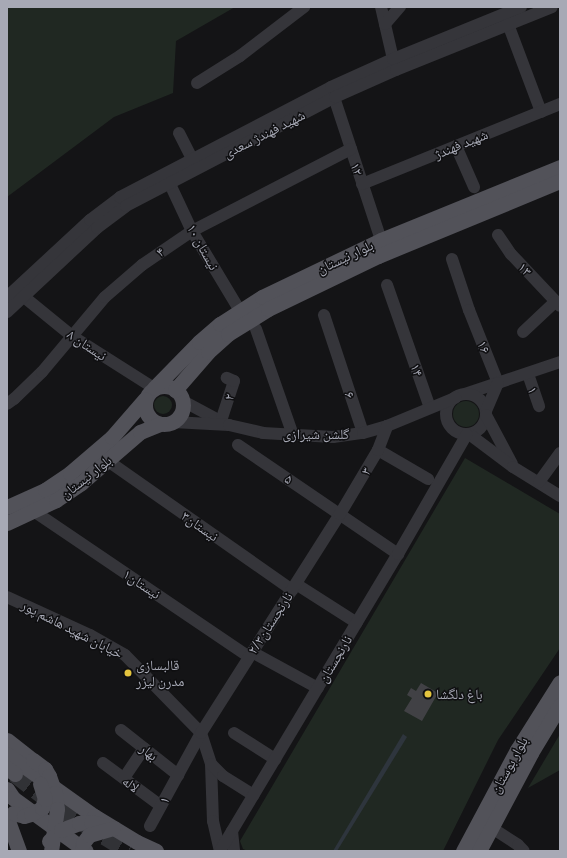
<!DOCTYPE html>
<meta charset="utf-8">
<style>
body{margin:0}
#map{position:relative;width:567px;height:858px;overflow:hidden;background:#141416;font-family:Barlow,"Noto Naskh Arabic",sans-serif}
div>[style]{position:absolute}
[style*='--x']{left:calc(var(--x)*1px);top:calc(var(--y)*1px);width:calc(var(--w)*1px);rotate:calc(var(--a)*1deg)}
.green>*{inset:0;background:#202822}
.round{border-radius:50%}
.water>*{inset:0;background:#2e353d}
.building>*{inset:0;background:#414145}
.highway-tunnel>*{height:18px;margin-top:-9px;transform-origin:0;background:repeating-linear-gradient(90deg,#313236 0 18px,transparent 0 27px)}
.minor>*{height:12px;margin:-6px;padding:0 6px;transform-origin:6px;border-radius:6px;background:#35353a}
.minor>.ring{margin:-6px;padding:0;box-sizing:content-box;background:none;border:12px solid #35353a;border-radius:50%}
.major>*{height:15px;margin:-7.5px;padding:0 7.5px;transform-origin:7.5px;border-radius:7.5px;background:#525259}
.major>.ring{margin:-7.5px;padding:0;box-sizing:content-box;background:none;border:15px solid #525259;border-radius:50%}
.major-bridge>*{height:15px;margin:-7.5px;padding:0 7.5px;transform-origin:7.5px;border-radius:7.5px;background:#525259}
.dots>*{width:11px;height:11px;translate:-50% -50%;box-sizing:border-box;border:2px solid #0f0f11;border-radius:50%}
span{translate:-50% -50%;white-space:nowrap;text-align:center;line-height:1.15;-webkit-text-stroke:3px #0f0f11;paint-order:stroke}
.street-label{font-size:14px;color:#a7a9b5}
.poi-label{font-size:14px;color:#a7a9b5}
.left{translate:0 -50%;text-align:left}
.frame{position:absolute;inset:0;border:8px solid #a7a9b5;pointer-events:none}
</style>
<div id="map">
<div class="green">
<i style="clip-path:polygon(7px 7px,235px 7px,176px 41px,173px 93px,114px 117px,7px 197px)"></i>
<i class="round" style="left:154px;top:396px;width:18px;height:18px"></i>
<i class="round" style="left:453px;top:401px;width:26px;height:26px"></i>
<i style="clip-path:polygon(465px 458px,560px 514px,560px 648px,498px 740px,443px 851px,248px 851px,243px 849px,240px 841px)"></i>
<i style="clip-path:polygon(560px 734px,560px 770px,528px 788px)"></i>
</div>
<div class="water">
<i style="clip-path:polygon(403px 734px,407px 737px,337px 851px,333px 851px)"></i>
</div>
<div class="building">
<i style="clip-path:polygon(421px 683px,438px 693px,422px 721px,404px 711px,412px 698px,407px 695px,411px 688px,416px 691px)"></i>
</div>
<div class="highway-tunnel">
<i style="--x:15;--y:774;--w:56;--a:37.7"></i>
<i style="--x:59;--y:808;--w:82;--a:31.6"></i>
</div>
<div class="minor">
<i style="--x:381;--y:7;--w:53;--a:77"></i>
<i style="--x:385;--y:24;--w:23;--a:-49"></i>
<i style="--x:508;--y:24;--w:94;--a:69.4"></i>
<i style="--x:197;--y:83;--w:51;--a:-32.1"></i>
<i style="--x:240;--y:56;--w:81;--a:-37.4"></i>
<i style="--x:332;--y:91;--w:157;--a:71.8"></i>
<i style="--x:179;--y:133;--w:28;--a:63"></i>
<i style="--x:456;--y:146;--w:45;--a:66.3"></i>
<i style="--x:169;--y:182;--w:54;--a:64.9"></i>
<i style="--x:192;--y:231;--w:93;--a:59"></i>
<i style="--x:362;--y:184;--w:214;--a:-22"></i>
<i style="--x:498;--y:235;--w:23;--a:56"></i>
<i style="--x:511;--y:254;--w:71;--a:46.7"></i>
<i style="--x:452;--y:259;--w:54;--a:71.6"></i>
<i style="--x:469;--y:310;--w:79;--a:68.3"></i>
<i style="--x:387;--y:285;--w:130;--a:70.7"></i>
<i style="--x:18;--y:292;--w:70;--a:39.2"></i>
<i style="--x:72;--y:336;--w:97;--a:32.4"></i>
<i style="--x:7;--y:297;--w:113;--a:-42.9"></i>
<i style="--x:90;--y:220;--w:38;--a:-37"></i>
<i style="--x:120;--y:197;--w:238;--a:-27.5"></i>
<i style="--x:331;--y:87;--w:68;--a:-24.3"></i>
<i style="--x:393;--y:59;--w:138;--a:-22.1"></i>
<i style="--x:7;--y:312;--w:123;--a:-43"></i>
<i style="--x:97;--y:228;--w:36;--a:-37"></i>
<i style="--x:126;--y:206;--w:236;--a:-27.5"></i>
<i style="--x:335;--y:97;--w:67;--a:-23.9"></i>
<i style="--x:396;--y:70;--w:168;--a:-22"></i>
<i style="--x:324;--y:315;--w:124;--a:71.7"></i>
<i style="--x:256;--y:329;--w:112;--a:70.8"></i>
<i style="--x:523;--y:332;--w:44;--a:-43.2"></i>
<i style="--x:528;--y:374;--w:34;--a:71"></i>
<i style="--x:465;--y:394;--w:100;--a:-18.6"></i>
<i class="ring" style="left:446px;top:394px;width:28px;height:28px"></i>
<i style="--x:183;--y:401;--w:47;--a:28.2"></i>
<i style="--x:7;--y:404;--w:9;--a:-36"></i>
<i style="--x:14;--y:399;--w:39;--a:-44"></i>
<i style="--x:42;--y:372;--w:98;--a:-50"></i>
<i style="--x:105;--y:297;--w:49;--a:-40.9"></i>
<i style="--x:142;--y:265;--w:60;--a:-34.2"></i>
<i style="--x:192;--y:231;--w:179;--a:-27.3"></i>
<i style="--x:486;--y:411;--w:30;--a:-67"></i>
<i style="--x:486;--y:415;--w:55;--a:62"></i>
<i style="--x:221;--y:421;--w:42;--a:-72"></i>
<i style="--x:234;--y:381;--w:8;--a:-157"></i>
<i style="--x:173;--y:422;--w:56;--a:3.1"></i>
<i style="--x:229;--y:425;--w:35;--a:13"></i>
<i style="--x:263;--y:433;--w:70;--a:3.3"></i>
<i style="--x:333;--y:437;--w:30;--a:-8"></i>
<i style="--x:363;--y:433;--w:25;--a:-16"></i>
<i style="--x:387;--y:426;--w:74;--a:-22.4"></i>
<i style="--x:469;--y:434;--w:55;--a:36.9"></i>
<i style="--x:513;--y:467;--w:55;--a:31.7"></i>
<i style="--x:238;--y:445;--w:194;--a:34.3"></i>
<i style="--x:378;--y:450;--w:58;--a:30.1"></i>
<i style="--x:108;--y:461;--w:225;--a:35"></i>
<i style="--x:539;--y:482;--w:36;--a:-54"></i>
<i style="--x:35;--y:512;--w:258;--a:34.1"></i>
<i style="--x:296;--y:584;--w:72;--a:32.6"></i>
<i style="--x:7;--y:597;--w:91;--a:24.6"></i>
<i style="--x:90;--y:635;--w:40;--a:29.7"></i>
<i style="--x:125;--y:655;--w:109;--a:45.7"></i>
<i style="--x:201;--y:733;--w:33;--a:72"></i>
<i style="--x:211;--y:764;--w:57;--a:88"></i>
<i style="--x:213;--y:821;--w:31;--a:77"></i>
<i style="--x:252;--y:652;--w:75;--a:28.6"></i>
<i style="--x:121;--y:730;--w:73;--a:38.3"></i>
<i style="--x:234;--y:733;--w:49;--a:32.4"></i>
<i style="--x:103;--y:763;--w:72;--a:36.6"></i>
<i style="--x:211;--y:764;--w:17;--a:45"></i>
<i style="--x:223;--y:776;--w:36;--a:32"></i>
<i style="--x:124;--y:778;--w:36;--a:-56"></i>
<i style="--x:150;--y:826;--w:106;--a:-61.3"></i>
<i style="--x:201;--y:733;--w:259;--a:-57.6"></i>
<i style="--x:340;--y:514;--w:74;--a:-59.3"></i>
<i style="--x:378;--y:450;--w:26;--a:-69"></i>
<i style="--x:492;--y:828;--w:31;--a:33"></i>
<i style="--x:518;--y:845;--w:8;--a:45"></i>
<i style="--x:232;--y:831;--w:20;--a:84"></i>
<i style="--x:220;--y:851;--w:346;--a:-59.1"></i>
<i style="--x:398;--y:554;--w:138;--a:-60.1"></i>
</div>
<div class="major">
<i class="ring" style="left:145px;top:386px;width:23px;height:23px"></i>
<i style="--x:154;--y:388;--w:64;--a:-45.6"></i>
<i style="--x:199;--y:342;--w:28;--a:-41"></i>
<i style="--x:220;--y:324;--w:50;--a:-32.7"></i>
<i style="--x:262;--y:297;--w:132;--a:-25.6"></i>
<i style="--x:381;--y:240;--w:193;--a:-22.2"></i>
<i style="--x:175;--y:390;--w:50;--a:-49"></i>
<i style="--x:208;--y:352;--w:27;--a:-42"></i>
<i style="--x:228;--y:334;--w:47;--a:-32"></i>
<i style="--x:268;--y:309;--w:122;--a:-25.7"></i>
<i style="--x:378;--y:256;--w:197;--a:-22.4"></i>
<i style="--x:7;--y:507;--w:42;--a:-24.1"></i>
<i style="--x:45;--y:490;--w:30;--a:-34"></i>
<i style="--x:70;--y:473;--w:55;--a:-40.6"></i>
<i style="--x:112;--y:437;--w:50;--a:-49"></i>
<i style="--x:7;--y:523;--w:54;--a:-25.1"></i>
<i style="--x:56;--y:500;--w:30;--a:-34"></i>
<i style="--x:81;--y:483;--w:78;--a:-40.8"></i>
<i style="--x:140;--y:432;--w:22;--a:-22"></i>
<i style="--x:7;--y:740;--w:33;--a:38"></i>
<i style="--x:7;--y:754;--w:107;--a:35.5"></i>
<i style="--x:94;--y:816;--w:50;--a:31.2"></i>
<i style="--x:137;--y:842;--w:21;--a:25"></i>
<i style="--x:7;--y:768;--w:10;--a:37"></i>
<i style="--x:7;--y:789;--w:11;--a:56"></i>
<i style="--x:13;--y:798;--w:90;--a:36"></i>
<i style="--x:7;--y:818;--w:35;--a:70"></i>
<i style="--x:463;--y:851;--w:115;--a:-61.9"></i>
<i style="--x:517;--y:750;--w:80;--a:-57.7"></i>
<i style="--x:479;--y:851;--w:111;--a:-62"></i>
<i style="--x:531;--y:753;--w:56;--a:-58.9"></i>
</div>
<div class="major-bridge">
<i style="--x:33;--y:760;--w:15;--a:37"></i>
<i style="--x:45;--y:769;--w:8;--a:60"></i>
<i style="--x:49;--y:776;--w:18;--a:71"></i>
<i style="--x:55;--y:793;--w:16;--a:83"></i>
<i style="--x:57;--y:809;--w:42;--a:98.1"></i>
<i style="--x:13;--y:813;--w:11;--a:15"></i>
<i style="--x:24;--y:816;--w:7;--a:-16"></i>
<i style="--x:31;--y:814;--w:13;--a:-29"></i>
<i style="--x:42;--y:808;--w:9;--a:-72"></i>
<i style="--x:45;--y:799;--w:16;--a:-108"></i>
<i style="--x:49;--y:841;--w:16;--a:-43"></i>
<i style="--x:61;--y:830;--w:19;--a:-21"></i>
<i style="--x:79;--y:823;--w:12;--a:-5"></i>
<i style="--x:91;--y:822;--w:24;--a:15"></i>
<i style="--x:82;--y:851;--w:8;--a:-83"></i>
<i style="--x:83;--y:843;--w:10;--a:-53"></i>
<i style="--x:89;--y:835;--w:25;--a:-16"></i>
</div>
<div class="dots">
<i style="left:128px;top:673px;background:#e4c43e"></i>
<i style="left:428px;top:694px;background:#e4c43e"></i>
</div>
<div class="street-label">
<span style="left:264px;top:134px;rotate:-27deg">شهید فهندژ سعدی</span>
<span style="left:461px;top:144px;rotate:-22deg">شهید فهندژ</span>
<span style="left:357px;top:169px;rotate:71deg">۱۲</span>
<span style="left:203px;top:247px;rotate:61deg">نیستان ۱۰</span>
<span style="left:160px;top:252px;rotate:-34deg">۴</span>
<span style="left:345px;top:257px;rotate:-25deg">بلوار نیستان</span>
<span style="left:525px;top:269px;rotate:47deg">۱۳</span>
<span style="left:87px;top:345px;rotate:34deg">نیستان ۸</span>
<span style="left:484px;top:347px;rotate:68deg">۱۶</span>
<span style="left:417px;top:370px;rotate:71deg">۱۴</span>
<span style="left:533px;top:390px;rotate:71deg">۱</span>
<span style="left:350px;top:395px;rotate:72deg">۶</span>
<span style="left:229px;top:397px;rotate:-73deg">۲</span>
<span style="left:316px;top:434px">گلشن شیرازی</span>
<span style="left:366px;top:471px;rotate:-59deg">۳</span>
<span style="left:86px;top:477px;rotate:-38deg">بلوار نیستان</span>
<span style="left:289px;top:479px;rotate:34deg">۵</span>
<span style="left:200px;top:526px;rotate:35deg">۳نیستان</span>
<span style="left:142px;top:584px;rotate:34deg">۱نیستان</span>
<span style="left:270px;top:623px;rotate:-57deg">۲/۳نارنجستان</span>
<span style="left:72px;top:629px;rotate:27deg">خیابان شهید هاشم پور</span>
<span style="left:335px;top:659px;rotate:-59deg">نارنجستان</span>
<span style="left:149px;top:752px;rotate:38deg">بهار</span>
<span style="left:509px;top:765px;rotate:-61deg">بلوار بوستان</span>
<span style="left:132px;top:785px;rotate:37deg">لاله ‍</span>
<span style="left:164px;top:800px;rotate:-62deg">۱</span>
</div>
<div class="poi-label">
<span class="left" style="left:136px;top:673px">قالبسازی<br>مدرن لیزر</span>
<span class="left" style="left:436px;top:694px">باغ دلگشا</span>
</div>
<div class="frame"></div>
</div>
